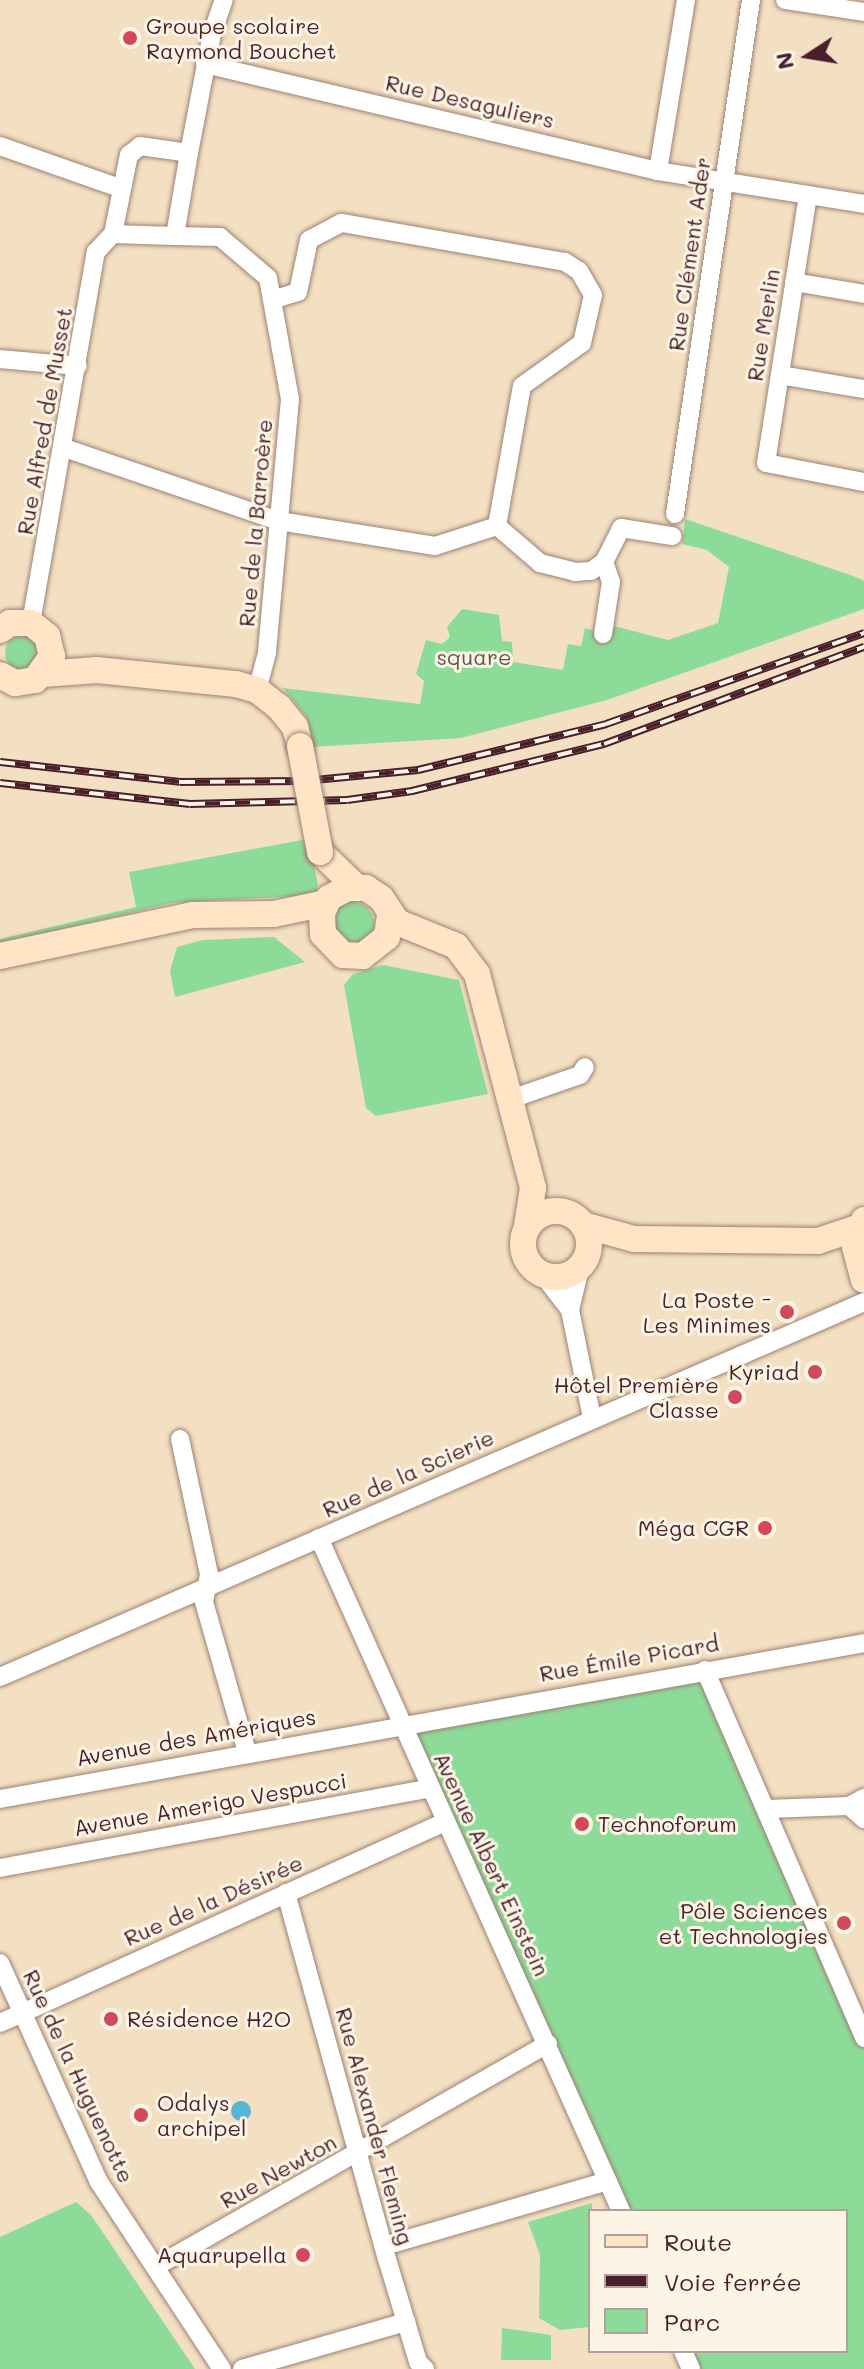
<!DOCTYPE html>
<meta charset="utf-8">
<style>
body{margin:0}
#map{position:relative;width:864px;height:2369px;overflow:hidden;background:#f3e0c2;font-family:Mali,sans-serif}
div>[style]{position:absolute}
[style*='--x']{left:calc(var(--x)*1px);top:calc(var(--y)*1px);width:calc(var(--w)*1px);rotate:calc(var(--a)*1deg)}
.green>*{inset:0;background:#8ddb99}
.round{border-radius:50%}
.water>*{inset:0;background:#55b5d4}
.roads{filter:drop-shadow(0 0 2px #9e8076) drop-shadow(0 0 2px #9e8076)}
.street>*{height:18px;margin:-9px;padding:0 9px;transform-origin:9px;border-radius:9px;background:#fff}
.secondary>*{height:26px;margin:-13px;padding:0 13px;transform-origin:13px;border-radius:13px;background:#ffe4c6}
.secondary>.ring{margin:-13px;padding:0;box-sizing:content-box;background:none;border:26px solid #ffe4c6;border-radius:50%}
.rail>*{height:8px;margin-top:-4px;transform-origin:0;background:repeating-linear-gradient(90deg,#fcf5e5 0 15px,#4a1f2b 0 30px);box-sizing:border-box;border-block:2px solid #4a1f2b}
.bridges{filter:drop-shadow(0 0 2px #9e8076) drop-shadow(0 0 2px #9e8076)}
.secondary-bridge>*{height:26px;margin:-13px;padding:0 13px;transform-origin:13px;border-radius:13px;background:#ffe4c6}
.dots>*{width:22px;height:22px;translate:-50% -50%;box-sizing:border-box;border:4px solid #fcf5e5;border-radius:50%}
span{translate:-50% -50%;white-space:nowrap;text-align:center;line-height:1.15;-webkit-text-stroke:6px #fcf5e5;paint-order:stroke}
.poi-label{font-size:22px;color:#4a1f2b}
.left{translate:0 -50%;text-align:left}
.right{translate:-100% -50%;text-align:right}
.street-label{font-size:22px;color:#4a1f2b}
.park-label{font-size:22px;color:#5e574c}
.legend{position:absolute;left:588px;top:2209px;width:260px;height:144px;box-sizing:border-box;background:#fcf5e5;border:2px solid #b59f9b;margin:0;padding:10px 14px;list-style:none;font-size:24px;color:#4a1f2b}
.legend li{display:flex;align-items:center;gap:16px;height:40px}
.legend b{width:40px;border:2px solid #b59f9b}
.north{position:absolute;left:768px;top:16px;width:80px;height:80px;-webkit-text-stroke:6px #fcf5e5;paint-order:stroke;rotate:258deg;font-size:22px;font-weight:700;line-height:32px;text-align:center;color:#4a1f2b}
.north::after{content:'';display:block;margin:auto;width:28px;height:36px;background:#4a1f2b;clip-path:polygon(50% 0,100% 100%,50% 72%,0 100%)}
</style>
<div id="map">
<div class="green">
<i style="clip-path:polygon(685px 519px,856px 577px,864px 581px,864px 609px,607px 700px,461px 738px,312px 747px,306px 716px,283px 688px,420px 704px,424px 681px,416px 674px,426px 640px,442px 644px,450px 637px,447px 627px,462px 609px,499px 615px,502px 641px,512px 642px,513px 662px,563px 670px,568px 644px,581px 646px,585px 628px,610px 636px,614px 626px,668px 640px,718px 623px,729px 567px,707px 550px,682px 544px)"></i>
<i class="round" style="left:5px;top:636px;width:34px;height:34px"></i>
<i style="clip-path:polygon(308px 839px,318px 884px,315px 895px,172px 903px,0 944px,0 939px,136px 907px,129px 872px)"></i>
<i class="round" style="left:332px;top:902px;width:42px;height:42px"></i>
<i style="clip-path:polygon(274px 937px,305px 962px,175px 997px,170px 971px,177px 947px,203px 940px)"></i>
<i style="clip-path:polygon(383px 965px,459px 980px,488px 1094px,376px 1116px,366px 1108px,344px 985px,353px 974px)"></i>
<i style="clip-path:polygon(705px 1670px,864px 2038px,864px 2369px,691px 2369px,683px 2351px,846px 2351px,846px 2211px,621px 2211px,402px 1723px)"></i>
<i style="clip-path:polygon(76px 2202px,91px 2215px,195px 2369px,0 2369px,0 2237px)"></i>
<i style="clip-path:polygon(592px 2203px,590px 2327px,560px 2330px,539px 2318px,540px 2255px,528px 2222px)"></i>
<i style="clip-path:polygon(502px 2328px,551px 2335px,551px 2360px,501px 2360px)"></i>
</div>
<div class="water">
<i class="round" style="left:231px;top:2101px;width:20px;height:20px"></i>
</div>
<div class="roads">
<div class="street">
<i style="--x:785;--y:0;--w:80;--a:8.6"></i>
<i style="--x:205;--y:64;--w:465;--a:13.3"></i>
<i style="--x:658;--y:171;--w:209;--a:9.1"></i>
<i style="--x:0;--y:146;--w:129;--a:19.4"></i>
<i style="--x:140;--y:146;--w:49;--a:8.1"></i>
<i style="--x:189;--y:153;--w:84;--a:99.6"></i>
<i style="--x:175;--y:236;--w:62;--a:-178.2"></i>
<i style="--x:113;--y:234;--w:81;--a:-78.6"></i>
<i style="--x:129;--y:155;--w:14;--a:-39"></i>
<i style="--x:189;--y:153;--w:121;--a:-79.1"></i>
<i style="--x:212;--y:34;--w:36;--a:-71"></i>
<i style="--x:658;--y:171;--w:173;--a:-80.7"></i>
<i style="--x:808;--y:195;--w:271;--a:98.9"></i>
<i style="--x:766;--y:463;--w:100;--a:11"></i>
<i style="--x:175;--y:236;--w:45;--a:1.3"></i>
<i style="--x:220;--y:237;--w:63;--a:40.5"></i>
<i style="--x:268;--y:278;--w:123;--a:79.7"></i>
<i style="--x:290;--y:399;--w:255;--a:95.2"></i>
<i style="--x:267;--y:653;--w:38;--a:105"></i>
<i style="--x:794;--y:282;--w:71;--a:9.7"></i>
<i style="--x:0;--y:359;--w:78;--a:5.1"></i>
<i style="--x:780;--y:375;--w:85;--a:9.5"></i>
<i style="--x:64;--y:448;--w:227;--a:18.8"></i>
<i style="--x:279;--y:521;--w:158;--a:9.1"></i>
<i style="--x:435;--y:546;--w:65;--a:-17.9"></i>
<i style="--x:497;--y:526;--w:142;--a:-79.9"></i>
<i style="--x:522;--y:386;--w:74;--a:-35.6"></i>
<i style="--x:582;--y:343;--w:49;--a:-77.1"></i>
<i style="--x:593;--y:295;--w:28;--a:-120"></i>
<i style="--x:579;--y:271;--w:17;--a:-147"></i>
<i style="--x:565;--y:262;--w:227;--a:-170.1"></i>
<i style="--x:341;--y:223;--w:36;--a:152"></i>
<i style="--x:309;--y:240;--w:53;--a:101.9"></i>
<i style="--x:298;--y:292;--w:27;--a:163"></i>
<i style="--x:675;--y:514;--w:520;--a:-81.59"></i>
<i style="--x:497;--y:526;--w:57;--a:40.7"></i>
<i style="--x:540;--y:563;--w:36;--a:14"></i>
<i style="--x:575;--y:572;--w:16;--a:-4"></i>
<i style="--x:591;--y:571;--w:16;--a:-35"></i>
<i style="--x:604;--y:562;--w:38;--a:-63"></i>
<i style="--x:621;--y:528;--w:52;--a:8.9"></i>
<i style="--x:31;--y:623;--w:377;--a:-80.1"></i>
<i style="--x:96;--y:252;--w:25;--a:-47"></i>
<i style="--x:603;--y:634;--w:53;--a:-81.3"></i>
<i style="--x:611;--y:582;--w:21;--a:-109"></i>
<i style="--x:511;--y:1099;--w:73;--a:-19.2"></i>
<i style="--x:580;--y:1075;--w:9;--a:-58"></i>
<i style="--x:580;--y:1268;--w:43;--a:103.4"></i>
<i style="--x:570;--y:1310;--w:110;--a:78.5"></i>
<i style="--x:543;--y:1275;--w:44;--a:52.4"></i>
<i style="--x:180;--y:1439;--w:138;--a:77.9"></i>
<i style="--x:209;--y:1574;--w:28;--a:100"></i>
<i style="--x:204;--y:1602;--w:156;--a:74"></i>
<i style="--x:319;--y:1538;--w:738;--a:65.83"></i>
<i style="--x:705;--y:1670;--w:401;--a:66.6"></i>
<i style="--x:0;--y:1677;--w:942;--a:-23.46"></i>
<i style="--x:864;--y:1798;--w:17;--a:152"></i>
<i style="--x:849;--y:1806;--w:20;--a:41"></i>
<i style="--x:0;--y:1799;--w:878;--a:-10.23"></i>
<i style="--x:767;--y:1809;--w:82;--a:-2.1"></i>
<i style="--x:0;--y:1868;--w:437;--a:-10.5"></i>
<i style="--x:286;--y:1893;--w:380;--a:74.6"></i>
<i style="--x:387;--y:2259;--w:108;--a:73.2"></i>
<i style="--x:418;--y:2362;--w:10;--a:45"></i>
<i style="--x:0;--y:1963;--w:240;--a:65.7"></i>
<i style="--x:99;--y:2182;--w:224;--a:56.7"></i>
<i style="--x:0;--y:2023;--w:489;--a:-24.3"></i>
<i style="--x:384;--y:2246;--w:233;--a:-16.2"></i>
<i style="--x:155;--y:2267;--w:452;--a:-29.6"></i>
<i style="--x:683;--y:2351;--w:20;--a:66"></i>
<i style="--x:242;--y:2369;--w:171;--a:-16"></i>
</div>
<div class="secondary">
<i style="--x:0;--y:630;--w:12;--a:-35"></i>
<i style="--x:10;--y:623;--w:21;--a:0"></i>
<i style="--x:31;--y:623;--w:21;--a:39"></i>
<i style="--x:47;--y:636;--w:21;--a:76"></i>
<i style="--x:52;--y:656;--w:29;--a:125"></i>
<i style="--x:35;--y:680;--w:20;--a:171"></i>
<i style="--x:15;--y:683;--w:17;--a:-152"></i>
<i style="--x:43;--y:674;--w:54;--a:-4.2"></i>
<i style="--x:97;--y:670;--w:140;--a:5.8"></i>
<i style="--x:236;--y:684;--w:22;--a:16"></i>
<i style="--x:257;--y:690;--w:28;--a:38"></i>
<i style="--x:279;--y:707;--w:26;--a:51"></i>
<i style="--x:295;--y:727;--w:20;--a:75"></i>
<i style="--x:320;--y:852;--w:50;--a:44.2"></i>
<i style="--x:390;--y:915;--w:22;--a:98"></i>
<i style="--x:387;--y:937;--w:31;--a:142"></i>
<i style="--x:363;--y:956;--w:20;--a:-177"></i>
<i style="--x:343;--y:955;--w:29;--a:-134"></i>
<i style="--x:323;--y:934;--w:21;--a:-93"></i>
<i style="--x:322;--y:913;--w:17;--a:-65"></i>
<i style="--x:329;--y:898;--w:21;--a:-29"></i>
<i style="--x:347;--y:888;--w:19;--a:0"></i>
<i style="--x:366;--y:888;--w:18;--a:34"></i>
<i style="--x:381;--y:898;--w:29;--a:56"></i>
<i style="--x:397;--y:922;--w:64;--a:22.1"></i>
<i style="--x:456;--y:946;--w:35;--a:53"></i>
<i style="--x:477;--y:974;--w:221;--a:75.3"></i>
<i style="--x:533;--y:1188;--w:38;--a:99"></i>
<i style="--x:0;--y:956;--w:197;--a:-12"></i>
<i style="--x:193;--y:915;--w:81;--a:-0.7"></i>
<i style="--x:274;--y:914;--w:53;--a:-11.9"></i>
<i class="ring" style="left:523px;top:1211px;width:40px;height:40px"></i>
<i style="--x:864;--y:1220;--w:28;--a:108"></i>
<i style="--x:855;--y:1247;--w:34;--a:75"></i>
<i style="--x:583;--y:1225;--w:53;--a:15.4"></i>
<i style="--x:634;--y:1239;--w:184;--a:0.6"></i>
<i style="--x:818;--y:1241;--w:44;--a:-18.4"></i>
</div>
</div>
<div class="rail">
<i style="--x:0;--y:762;--w:181;--a:6.3"></i>
<i style="--x:180;--y:782;--w:124;--a:-0.5"></i>
<i style="--x:304;--y:781;--w:115;--a:-5.5"></i>
<i style="--x:418;--y:770;--w:194;--a:-13.7"></i>
<i style="--x:606;--y:724;--w:274;--a:-19.4"></i>
<i style="--x:0;--y:783;--w:191;--a:6.3"></i>
<i style="--x:190;--y:804;--w:157;--a:-1.5"></i>
<i style="--x:347;--y:800;--w:66;--a:-7.9"></i>
<i style="--x:412;--y:791;--w:198;--a:-13.8"></i>
<i style="--x:604;--y:744;--w:278;--a:-20.5"></i>
</div>
<div class="bridges">
<div class="secondary-bridge">
<i style="--x:300;--y:746;--w:108;--a:79.3"></i>
</div>
</div>
<div class="dots">
<i style="left:130px;top:38px;background:#d1495b"></i>
<i style="left:787px;top:1312px;background:#d1495b"></i>
<i style="left:815px;top:1372px;background:#d1495b"></i>
<i style="left:735px;top:1397px;background:#d1495b"></i>
<i style="left:765px;top:1528px;background:#d1495b"></i>
<i style="left:582px;top:1824px;background:#d1495b"></i>
<i style="left:844px;top:1923px;background:#d1495b"></i>
<i style="left:111px;top:2019px;background:#d1495b"></i>
<i style="left:141px;top:2115px;background:#d1495b"></i>
<i style="left:303px;top:2255px;background:#d1495b"></i>
</div>
<div class="poi-label">
<span class="left" style="left:146px;top:38px">Groupe scolaire<br>Raymond Bouchet</span>
<span class="right" style="left:771px;top:1312px">La Poste -<br>Les Minimes</span>
<span class="right" style="left:799px;top:1372px">Kyriad</span>
<span class="right" style="left:719px;top:1397px">Hôtel Première<br>Classe</span>
<span class="right" style="left:749px;top:1528px">Méga CGR</span>
<span class="left" style="left:598px;top:1824px">Technoforum</span>
<span class="right" style="left:828px;top:1923px">Pôle Sciences<br>et Technologies</span>
<span class="left" style="left:127px;top:2019px">Résidence H2O</span>
<span class="left" style="left:157px;top:2115px">Odalys<br>archipel</span>
<span class="right" style="left:287px;top:2255px">Aquarupella</span>
</div>
<div class="street-label">
<span style="left:470px;top:101px;rotate:13deg">Rue Desaguliers</span>
<span style="left:689px;top:254px;rotate:-82deg">Rue Clément Ader</span>
<span style="left:763px;top:325px;rotate:-81deg">Rue Merlin</span>
<span style="left:44px;top:421px;rotate:-80deg">Rue Alfred de Musset</span>
<span style="left:255px;top:523px;rotate:-85deg">Rue de la Barroère</span>
<span style="left:408px;top:1473px;rotate:-24deg">Rue de la Scierie</span>
<span style="left:629px;top:1658px;rotate:-10deg">Rue Émile Picard</span>
<span style="left:196px;top:1737px;rotate:-10deg">Avenue des Amériques</span>
<span style="left:210px;top:1804px;rotate:-10deg">Avenue Amerigo Vespucci</span>
<span style="left:492px;top:1864px;rotate:65deg">Avenue Albert Einstein</span>
<span style="left:213px;top:1900px;rotate:-24deg">Rue de la Désirée</span>
<span style="left:79px;top:2076px;rotate:65deg">Rue de la Huguenotte</span>
<span style="left:375px;top:2126px;rotate:75deg">Rue Alexander Fleming</span>
<span style="left:278px;top:2171px;rotate:-29deg">Rue Newton</span>
</div>
<div class="park-label">
<span style="left:474px;top:657px">square</span>
</div>
<ul class="legend">
<li><b style="height:10px;background:#ffe4c6"></b>Route</li>
<li><b style="height:10px;background:#4a1f2b"></b>Voie ferrée</li>
<li><b style="height:22px;background:#8ddb99"></b>Parc</li>
</ul>
<div class="north">N</div>
</div>
